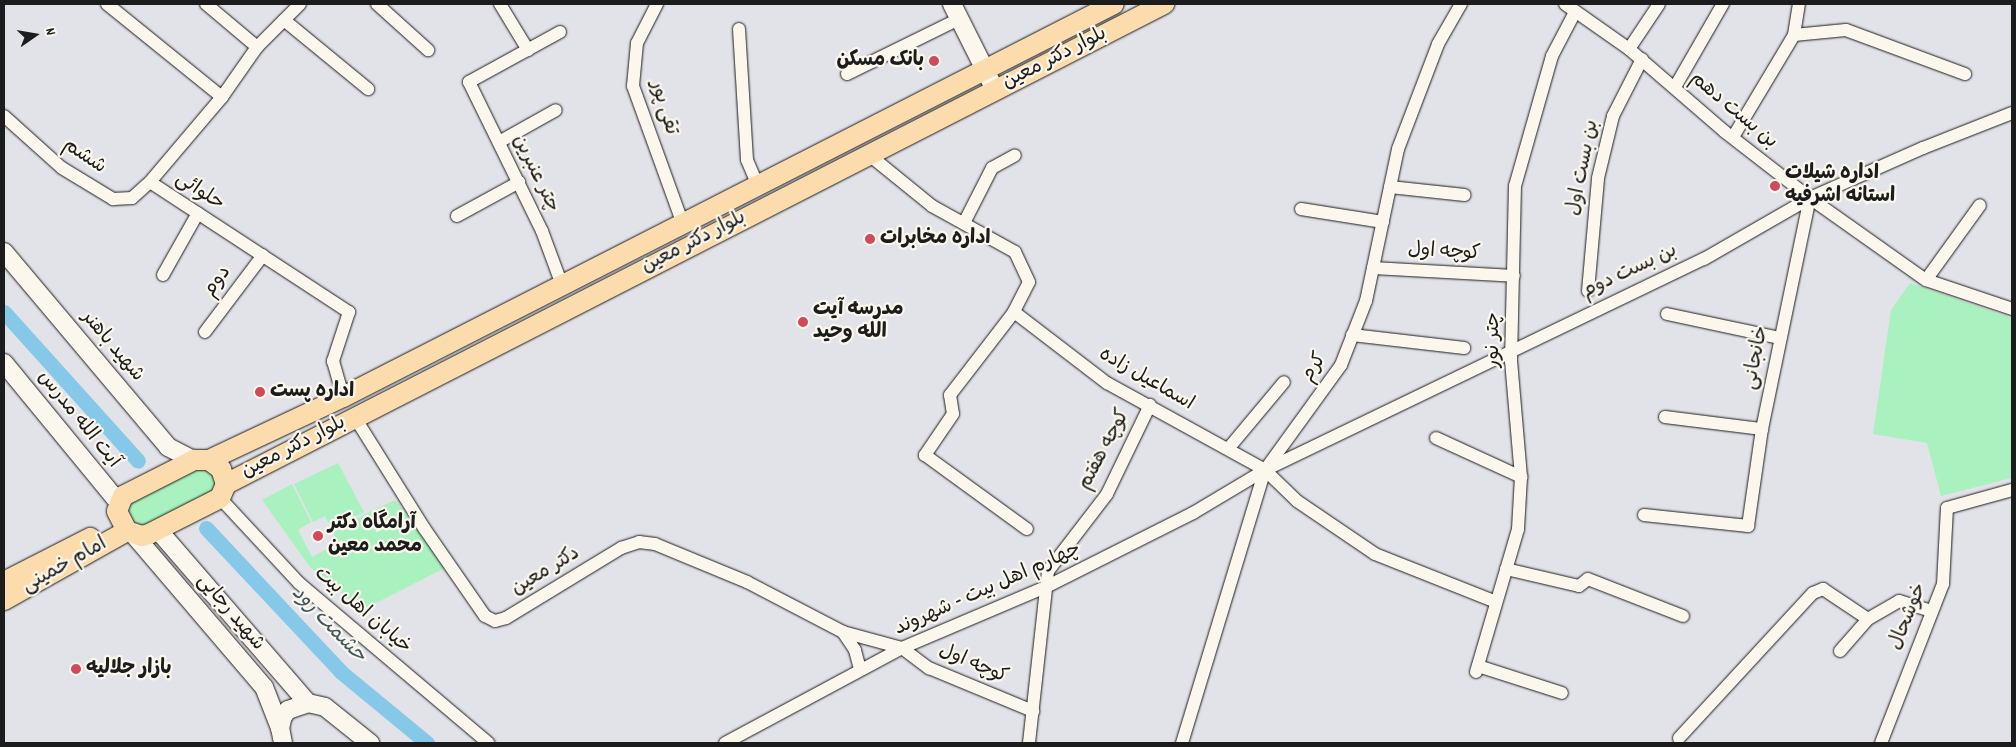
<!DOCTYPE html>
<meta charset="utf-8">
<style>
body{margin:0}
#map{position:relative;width:2016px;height:747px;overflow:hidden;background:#e2e3e9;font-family:Dekko,"Playpen Sans Arabic",sans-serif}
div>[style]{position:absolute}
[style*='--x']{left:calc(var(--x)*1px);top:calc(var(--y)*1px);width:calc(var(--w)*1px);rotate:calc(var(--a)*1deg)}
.green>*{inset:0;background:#a9f1be}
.canal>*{height:15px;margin:-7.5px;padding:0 7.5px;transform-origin:7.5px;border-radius:7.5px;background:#86c8e7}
.roads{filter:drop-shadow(0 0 1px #1c1c1c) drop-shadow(0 0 1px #1c1c1c)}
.street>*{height:12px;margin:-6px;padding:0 6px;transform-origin:6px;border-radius:6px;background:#fbf7ec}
.secondary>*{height:18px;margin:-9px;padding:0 9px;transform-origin:9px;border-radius:9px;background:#fbf7ec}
.primary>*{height:20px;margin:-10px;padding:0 10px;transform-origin:10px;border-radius:10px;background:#fcdcac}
.dots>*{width:14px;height:14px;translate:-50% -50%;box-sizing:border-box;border:2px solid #fbf7ec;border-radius:50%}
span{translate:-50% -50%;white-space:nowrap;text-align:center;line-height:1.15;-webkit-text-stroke:4.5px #fbf7ec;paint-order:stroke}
.street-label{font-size:20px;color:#1c1c1c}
.poi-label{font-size:20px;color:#1c1c1c;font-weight:700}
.right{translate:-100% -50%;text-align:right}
.left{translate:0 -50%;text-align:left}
.water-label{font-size:21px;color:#415863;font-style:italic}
.frame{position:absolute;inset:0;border:5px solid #1c1c1c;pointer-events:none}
.north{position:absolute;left:10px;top:10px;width:50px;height:50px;-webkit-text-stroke:4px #fbf7ec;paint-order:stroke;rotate:77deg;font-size:14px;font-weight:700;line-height:20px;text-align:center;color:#1c1c1c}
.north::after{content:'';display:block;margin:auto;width:18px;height:22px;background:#1c1c1c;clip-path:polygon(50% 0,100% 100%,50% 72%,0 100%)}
</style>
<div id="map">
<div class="green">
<i style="clip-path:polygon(1910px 283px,2012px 318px,2012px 478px,1941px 496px,1927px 443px,1873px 434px,1891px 310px)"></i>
<i style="clip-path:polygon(338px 463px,364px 512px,331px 528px,325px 516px,313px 522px,294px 484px)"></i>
<i style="clip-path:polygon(202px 466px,216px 475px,217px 491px,144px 529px,128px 520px,127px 503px)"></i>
<i style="clip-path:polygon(292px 484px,311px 522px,298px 530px,312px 557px,338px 543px,332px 530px,395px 500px,449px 566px,362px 610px,310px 567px,262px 500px)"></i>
</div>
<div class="canal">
<i style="--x:4;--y:312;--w:200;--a:48"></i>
<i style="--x:206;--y:528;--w:197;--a:46.8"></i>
<i style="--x:341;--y:672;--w:112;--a:39.5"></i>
</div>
<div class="roads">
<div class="street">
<i style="--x:107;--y:4;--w:148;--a:39"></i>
<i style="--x:206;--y:4;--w:67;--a:40.1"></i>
<i style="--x:300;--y:4;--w:61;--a:135"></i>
<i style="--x:257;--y:47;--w:61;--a:125"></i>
<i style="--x:222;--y:97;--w:111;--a:130.3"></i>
<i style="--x:150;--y:182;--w:238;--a:33.2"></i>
<i style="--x:349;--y:312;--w:52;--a:108.1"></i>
<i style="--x:333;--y:361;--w:37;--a:74"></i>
<i style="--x:377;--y:4;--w:69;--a:42"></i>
<i style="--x:500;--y:4;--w:54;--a:58.7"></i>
<i style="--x:657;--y:4;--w:44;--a:117.1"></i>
<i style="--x:637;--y:43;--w:43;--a:95.3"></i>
<i style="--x:633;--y:86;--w:147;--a:70.1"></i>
<i style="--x:1565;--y:4;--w:78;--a:35.1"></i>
<i style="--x:1629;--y:49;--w:127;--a:40.8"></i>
<i style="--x:1725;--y:132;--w:108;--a:37.8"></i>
<i style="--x:1810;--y:198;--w:142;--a:35.3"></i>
<i style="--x:1926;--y:280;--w:91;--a:18.6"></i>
<i style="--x:284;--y:20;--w:109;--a:39.4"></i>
<i style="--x:739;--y:29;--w:131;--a:86.5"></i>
<i style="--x:747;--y:160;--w:28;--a:67"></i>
<i style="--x:560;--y:32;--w:104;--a:151.2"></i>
<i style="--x:469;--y:82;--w:166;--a:63.9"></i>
<i style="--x:542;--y:231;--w:58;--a:69.7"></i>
<i style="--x:1794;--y:35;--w:52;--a:-5.5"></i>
<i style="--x:1846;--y:30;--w:127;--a:20.3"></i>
<i style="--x:1629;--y:49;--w:54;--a:-56.3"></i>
<i style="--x:847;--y:74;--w:125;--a:-26.2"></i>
<i style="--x:1675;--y:87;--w:96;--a:-60"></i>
<i style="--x:4;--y:116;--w:78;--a:41.9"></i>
<i style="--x:62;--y:168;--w:60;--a:31.3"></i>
<i style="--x:113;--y:199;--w:19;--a:-3"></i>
<i style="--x:132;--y:198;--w:24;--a:-42"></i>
<i style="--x:1733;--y:137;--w:119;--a:-59.1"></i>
<i style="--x:1794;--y:35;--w:31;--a:-81"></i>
<i style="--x:499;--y:142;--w:65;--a:-29.3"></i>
<i style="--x:868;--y:154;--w:82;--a:39.1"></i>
<i style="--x:932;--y:206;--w:95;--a:29"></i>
<i style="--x:1015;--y:252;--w:33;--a:65"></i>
<i style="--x:1029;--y:282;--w:34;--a:117"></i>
<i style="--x:1014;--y:312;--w:105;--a:127.6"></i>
<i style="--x:950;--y:395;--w:19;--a:81"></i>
<i style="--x:953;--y:414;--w:50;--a:124.3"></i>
<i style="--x:925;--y:455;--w:126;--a:36"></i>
<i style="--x:1390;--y:187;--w:75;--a:6.1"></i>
<i style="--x:1301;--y:209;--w:83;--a:9"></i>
<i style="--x:457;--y:216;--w:71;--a:-28.7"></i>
<i style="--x:964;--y:223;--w:62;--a:-63"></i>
<i style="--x:992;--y:168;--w:26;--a:-29"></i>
<i style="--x:1373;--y:268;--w:141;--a:3.2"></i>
<i style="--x:163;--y:275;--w:71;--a:-60.6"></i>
<i style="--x:1926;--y:280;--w:92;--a:-54.2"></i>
<i style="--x:1588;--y:291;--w:113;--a:-84.9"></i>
<i style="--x:1598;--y:178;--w:64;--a:-76.4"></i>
<i style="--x:1613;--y:116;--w:64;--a:-63"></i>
<i style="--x:1014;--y:312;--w:117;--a:37.4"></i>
<i style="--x:1107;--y:383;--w:180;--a:28.8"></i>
<i style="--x:1265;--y:470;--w:45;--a:44.1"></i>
<i style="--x:1297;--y:501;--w:94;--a:34.2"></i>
<i style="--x:1375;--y:554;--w:130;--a:21.6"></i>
<i style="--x:1667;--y:314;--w:116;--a:12"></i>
<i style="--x:205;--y:332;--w:96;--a:-53"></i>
<i style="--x:1352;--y:335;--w:113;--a:6.6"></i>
<i style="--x:354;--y:416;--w:132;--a:58"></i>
<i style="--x:424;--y:528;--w:107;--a:55.3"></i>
<i style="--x:485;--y:616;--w:11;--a:27"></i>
<i style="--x:495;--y:621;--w:11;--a:-15"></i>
<i style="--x:506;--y:618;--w:135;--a:-31.3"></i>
<i style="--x:621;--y:548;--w:19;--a:-18"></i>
<i style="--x:639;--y:542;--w:16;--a:7"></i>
<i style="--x:655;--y:544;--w:100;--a:22.4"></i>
<i style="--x:747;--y:582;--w:108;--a:27.5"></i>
<i style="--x:1665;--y:417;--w:98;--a:7.1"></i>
<i style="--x:1436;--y:438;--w:94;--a:24.6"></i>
<i style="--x:1228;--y:449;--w:87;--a:-50.1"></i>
<i style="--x:220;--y:498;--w:116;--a:47.1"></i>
<i style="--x:299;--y:583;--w:248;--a:40.2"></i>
<i style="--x:1644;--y:515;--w:105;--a:6"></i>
<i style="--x:1748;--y:526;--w:98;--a:-81.8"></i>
<i style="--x:1762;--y:429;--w:236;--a:-78.3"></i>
<i style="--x:1506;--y:569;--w:75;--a:13.1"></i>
<i style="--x:1579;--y:586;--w:11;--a:-38"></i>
<i style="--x:1588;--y:579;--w:102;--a:21.3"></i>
<i style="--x:1840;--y:651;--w:43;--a:-48.8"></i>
<i style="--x:1478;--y:666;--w:88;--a:17.8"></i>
<i style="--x:860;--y:669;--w:20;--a:-105"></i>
<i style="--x:855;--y:650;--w:22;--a:-124"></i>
<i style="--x:843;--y:632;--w:61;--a:15.2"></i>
<i style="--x:902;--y:648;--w:34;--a:37"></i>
<i style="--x:929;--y:668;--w:113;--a:22.5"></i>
<i style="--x:1476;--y:672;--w:149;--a:-73.6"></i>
<i style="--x:1518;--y:529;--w:52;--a:-86.7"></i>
<i style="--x:1521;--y:477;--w:116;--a:-94.9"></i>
<i style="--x:1511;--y:361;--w:175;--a:-88.7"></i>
<i style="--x:1515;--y:186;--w:135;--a:-74.1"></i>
<i style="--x:1552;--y:56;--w:50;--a:-62.4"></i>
<i style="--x:1679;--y:738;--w:197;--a:-47.3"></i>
<i style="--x:1813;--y:593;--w:11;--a:-22"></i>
<i style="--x:1823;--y:589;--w:54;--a:33.7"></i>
<i style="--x:1868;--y:619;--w:36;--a:-30"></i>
<i style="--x:1899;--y:601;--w:34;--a:17"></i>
<i style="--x:725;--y:743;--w:201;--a:-28.2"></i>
<i style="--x:902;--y:648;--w:156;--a:-23"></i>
<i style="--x:1046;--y:587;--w:165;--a:-26.7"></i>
<i style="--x:1193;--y:513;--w:84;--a:-30.8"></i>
<i style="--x:1265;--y:470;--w:487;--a:-25.7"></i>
<i style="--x:1704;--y:259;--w:122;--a:-29.9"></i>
<i style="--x:1810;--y:198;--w:124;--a:-23.9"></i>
<i style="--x:1923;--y:148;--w:96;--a:-21.5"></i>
<i style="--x:1029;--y:743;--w:173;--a:-83.7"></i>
<i style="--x:1048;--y:571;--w:97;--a:-52.5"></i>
<i style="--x:1107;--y:494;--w:99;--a:-64.2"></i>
<i style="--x:1182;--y:743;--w:285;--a:-73.1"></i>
<i style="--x:1265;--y:470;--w:130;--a:-54.1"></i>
<i style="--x:1341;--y:365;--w:69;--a:-68.7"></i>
<i style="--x:1366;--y:301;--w:155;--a:-78.1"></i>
<i style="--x:1398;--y:149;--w:112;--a:-69.1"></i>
<i style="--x:1438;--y:44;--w:46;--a:-60.1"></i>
<i style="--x:1881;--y:743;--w:171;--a:-68.7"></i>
<i style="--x:1943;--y:584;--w:76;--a:-87"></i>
<i style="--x:1947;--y:508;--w:67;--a:-15.5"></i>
</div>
<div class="secondary">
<i style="--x:952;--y:4;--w:96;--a:63.4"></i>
<i style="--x:4;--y:252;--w:255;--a:49.9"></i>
<i style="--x:168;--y:447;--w:29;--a:27"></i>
<i style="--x:4;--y:363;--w:181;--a:50.6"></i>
<i style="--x:158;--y:530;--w:229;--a:49.1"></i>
<i style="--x:134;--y:535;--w:200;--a:49.5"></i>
<i style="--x:264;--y:687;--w:44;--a:68.7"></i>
<i style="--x:283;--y:743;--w:15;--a:-101"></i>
<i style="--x:280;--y:728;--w:12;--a:-76"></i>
<i style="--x:283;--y:716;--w:8;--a:-50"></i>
<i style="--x:288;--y:710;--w:21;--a:-19"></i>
<i style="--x:308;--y:703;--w:17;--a:13"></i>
<i style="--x:325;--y:707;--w:58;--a:38.7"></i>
</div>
<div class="primary">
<i style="--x:194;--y:460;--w:15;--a:0"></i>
<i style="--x:209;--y:460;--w:15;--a:37"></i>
<i style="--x:221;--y:469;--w:16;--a:72"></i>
<i style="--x:226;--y:484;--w:15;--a:113"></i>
<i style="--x:220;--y:498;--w:80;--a:153.1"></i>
<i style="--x:149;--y:534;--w:7;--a:164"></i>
<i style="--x:142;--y:536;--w:16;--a:-162"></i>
<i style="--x:127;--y:531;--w:22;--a:-117"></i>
<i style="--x:117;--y:511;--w:16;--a:-68"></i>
<i style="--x:123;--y:496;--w:80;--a:-26.9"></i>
<i style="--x:209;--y:460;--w:148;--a:-25.2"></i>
<i style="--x:343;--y:397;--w:865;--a:-27.01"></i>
<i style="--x:226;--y:484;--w:1054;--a:-27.1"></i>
<i style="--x:4;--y:582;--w:97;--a:-27.1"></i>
<i style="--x:4;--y:600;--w:141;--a:-29.3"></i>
</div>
</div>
<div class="dots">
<i style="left:934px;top:61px;background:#d1495b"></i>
<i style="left:1775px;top:186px;background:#d1495b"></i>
<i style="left:870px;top:239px;background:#d1495b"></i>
<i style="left:803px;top:322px;background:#d1495b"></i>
<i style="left:260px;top:392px;background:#d1495b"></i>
<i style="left:318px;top:536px;background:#d1495b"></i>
<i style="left:76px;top:669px;background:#d1495b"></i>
</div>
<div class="street-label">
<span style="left:1055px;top:59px;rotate:-27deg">بلوار دکتر معین</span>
<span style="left:663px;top:108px;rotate:73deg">تقی پور</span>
<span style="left:1733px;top:111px;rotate:40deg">بن بست دهم</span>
<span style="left:84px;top:157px;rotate:34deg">ششم</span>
<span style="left:1584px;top:168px;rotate:-79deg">بن بست اول</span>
<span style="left:535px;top:174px;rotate:64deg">چتر عنبرین</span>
<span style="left:199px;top:192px;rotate:33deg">حلوائی</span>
<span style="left:694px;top:243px;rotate:-27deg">بلوار دکتر معین</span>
<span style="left:1444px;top:253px;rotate:3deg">کوچه اول</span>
<span style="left:1630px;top:272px;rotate:-25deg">بن بست دوم</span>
<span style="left:218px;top:282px;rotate:-54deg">دوم</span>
<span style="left:1494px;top:340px;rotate:-90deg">چتر نور</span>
<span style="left:112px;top:347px;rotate:50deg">شهید باهنر</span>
<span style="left:1757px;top:358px;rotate:-79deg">خانجانی</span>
<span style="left:1315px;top:368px;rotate:-57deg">کرم</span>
<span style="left:1146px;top:380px;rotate:30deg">اسماعیل زاده</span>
<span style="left:78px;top:420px;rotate:51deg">آیت الله مدرس</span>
<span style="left:294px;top:448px;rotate:-27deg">بلوار دکتر معین</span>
<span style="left:1105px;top:450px;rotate:-62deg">کوچه هفتم</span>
<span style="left:65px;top:566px;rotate:-29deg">امام خمینی</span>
<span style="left:546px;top:572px;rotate:-31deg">دکتر معین</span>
<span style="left:988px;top:590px;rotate:-24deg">چهارم اهل بیت - شهروند</span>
<span style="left:362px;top:611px;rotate:41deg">خیابان اهل بیت</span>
<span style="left:230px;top:613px;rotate:50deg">شهید رجایی</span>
<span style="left:1909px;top:617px;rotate:-68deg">خوشحال</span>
<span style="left:973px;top:665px;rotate:23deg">کوچه اول</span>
</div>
<div class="poi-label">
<span class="right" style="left:924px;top:61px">بانک مسکن</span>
<span class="left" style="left:1785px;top:186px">اداره شیلات<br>استانه اشرفیه</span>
<span class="left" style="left:880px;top:239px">اداره مخابرات</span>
<span class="left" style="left:813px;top:322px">مدرسه آیت<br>الله وحید</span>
<span class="left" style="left:270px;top:392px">اداره پست</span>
<span class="left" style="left:328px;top:536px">آرامگاه دکتر<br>محمد معین</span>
<span class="left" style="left:86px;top:669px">بازار جلالیه</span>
</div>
<div class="water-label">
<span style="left:328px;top:625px;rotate:46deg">حشمت رود</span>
</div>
<div class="frame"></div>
<div class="north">N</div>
</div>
